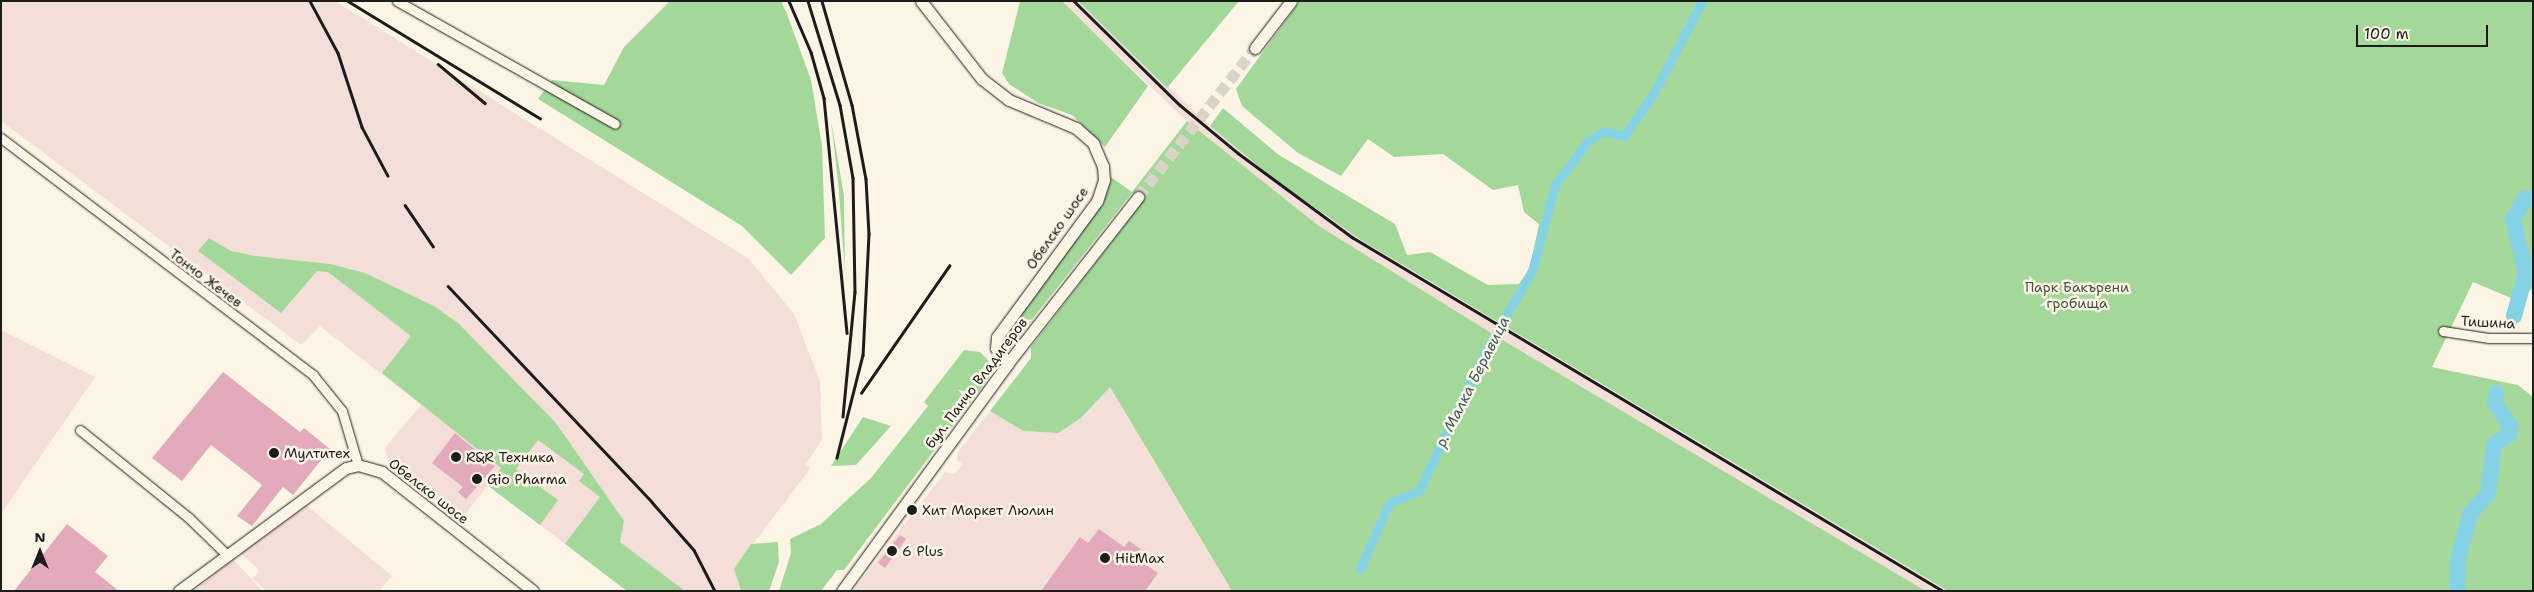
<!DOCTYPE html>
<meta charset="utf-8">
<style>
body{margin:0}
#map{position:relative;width:2534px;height:592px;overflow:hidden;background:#fcf5e5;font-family:"Shantell Sans",sans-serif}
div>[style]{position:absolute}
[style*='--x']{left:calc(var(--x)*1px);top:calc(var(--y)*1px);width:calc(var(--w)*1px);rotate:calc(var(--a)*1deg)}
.built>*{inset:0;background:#f4ded8}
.green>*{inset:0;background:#a4d89b}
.canal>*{height:9px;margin:-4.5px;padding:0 4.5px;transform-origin:4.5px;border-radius:4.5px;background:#85d2e4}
.river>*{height:16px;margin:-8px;padding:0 8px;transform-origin:8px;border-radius:8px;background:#85d2e4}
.building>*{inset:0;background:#e2aabb}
.tertiary-tunnel>*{height:11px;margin-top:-5.5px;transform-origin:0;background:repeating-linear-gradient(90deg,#dad4c7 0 11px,transparent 0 16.5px)}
.roads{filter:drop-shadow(0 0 1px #1c1c1c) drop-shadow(0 0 1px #1c1c1c)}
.minor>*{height:9px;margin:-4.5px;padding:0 4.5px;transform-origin:4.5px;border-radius:4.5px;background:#fcf5e5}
.tertiary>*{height:11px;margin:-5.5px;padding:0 5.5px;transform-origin:5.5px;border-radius:5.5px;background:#fcf5e5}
.rail>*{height:2.5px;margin:-1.25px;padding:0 1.25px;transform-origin:1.25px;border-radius:1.25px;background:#1c1c1c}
.dots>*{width:14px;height:14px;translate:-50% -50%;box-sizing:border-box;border:2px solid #fcf5e5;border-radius:50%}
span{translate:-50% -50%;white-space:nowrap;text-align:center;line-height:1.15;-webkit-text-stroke:5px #fcf5e5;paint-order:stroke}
.street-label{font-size:14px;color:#1c1c1c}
.park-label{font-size:14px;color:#455442}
.poi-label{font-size:14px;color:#1c1c1c}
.left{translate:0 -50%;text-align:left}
.water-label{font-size:15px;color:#415c62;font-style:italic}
.frame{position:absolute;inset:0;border:2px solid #1c1c1c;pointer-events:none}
.north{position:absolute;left:15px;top:527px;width:50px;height:50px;-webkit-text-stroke:4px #fcf5e5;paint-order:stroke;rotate:0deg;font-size:14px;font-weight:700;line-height:20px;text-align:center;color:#1c1c1c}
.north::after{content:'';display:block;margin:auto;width:18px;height:22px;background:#1c1c1c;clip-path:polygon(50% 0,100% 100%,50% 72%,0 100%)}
.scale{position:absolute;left:2356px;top:25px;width:132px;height:22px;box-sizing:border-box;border:2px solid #1c1c1c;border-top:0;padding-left:6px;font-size:15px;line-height:18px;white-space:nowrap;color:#1c1c1c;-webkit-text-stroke:4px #fcf5e5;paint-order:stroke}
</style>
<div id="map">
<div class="built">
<i style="clip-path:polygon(1px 1px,335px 1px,749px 259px,794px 314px,820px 381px,822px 440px,806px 464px,810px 468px,807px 473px,734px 569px,741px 591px,627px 591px,488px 485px,460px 521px,388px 462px,385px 448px,421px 405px,320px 326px,301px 345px,1px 121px)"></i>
<i style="clip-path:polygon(1062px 1px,1078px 1px,1210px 126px,1313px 208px,1414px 273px,1948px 591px,1926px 591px,1501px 339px,1319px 226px,1179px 114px)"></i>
<i style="clip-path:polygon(1px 330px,95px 377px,1px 514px)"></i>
<i style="clip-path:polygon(1110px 387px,1232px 591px,853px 591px,945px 472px,954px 474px,958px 470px,962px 464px,957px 460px,958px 452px,990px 411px,1023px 431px,1057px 433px,1081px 418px)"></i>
<i style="clip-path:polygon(304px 503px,392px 576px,379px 591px,266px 591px,253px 579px,259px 570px,241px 553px)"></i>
<i style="clip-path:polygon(233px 559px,263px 591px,194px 591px)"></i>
</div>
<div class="green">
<i style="clip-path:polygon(670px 1px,781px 1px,787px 14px,811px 80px,822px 146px,825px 238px,791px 275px,742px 226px,538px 99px,552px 80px,604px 85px,624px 47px)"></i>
<i style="clip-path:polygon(1020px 1px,1062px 1px,1148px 86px,1105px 147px,1072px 115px,1038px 103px,1009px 84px,1002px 73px)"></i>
<i style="clip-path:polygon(1078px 1px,1239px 1px,1167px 88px)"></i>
<i style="clip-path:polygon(1300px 1px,2533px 1px,2533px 289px,2511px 298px,2473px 282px,2432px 367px,2518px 385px,2533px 397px,2533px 591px,1948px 591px,1361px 240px,1274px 179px,1210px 126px,1223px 108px,1279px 155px,1395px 224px,1407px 255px,1430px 252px,1488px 285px,1519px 284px,1530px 267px,1539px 224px,1524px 212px,1518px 185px,1493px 190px,1443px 154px,1394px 157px,1368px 139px,1341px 176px,1298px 153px,1242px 106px,1236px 89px)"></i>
<i style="clip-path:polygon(831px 120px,844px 196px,845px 273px,838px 181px)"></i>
<i style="clip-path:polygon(1187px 121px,1319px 226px,1501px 339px,1926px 591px,1232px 591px,1110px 387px,1081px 418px,1058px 433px,1023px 431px,990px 411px,1031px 358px,1031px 347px,1143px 201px,1132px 193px,1019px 336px,1004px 344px,1005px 335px,1104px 202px,1111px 177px,1132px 192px)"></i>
<i style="clip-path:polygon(209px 238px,231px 251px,255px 256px,330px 264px,365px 273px,434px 306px,458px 323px,556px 423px,624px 521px,620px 542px,685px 591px,627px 591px,565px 544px,600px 497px,579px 481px,584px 474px,538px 440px,516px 469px,558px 500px,540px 525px,496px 492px,488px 485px,501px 468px,382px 373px,411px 336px,328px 272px,317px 271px,281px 313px,198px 251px)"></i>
<i style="clip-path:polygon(964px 350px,980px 352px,990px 362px,991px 375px,844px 570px,837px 570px,821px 591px,779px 591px,791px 553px,790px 539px,821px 524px,871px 478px,928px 406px,924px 402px)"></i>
<i style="clip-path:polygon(863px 417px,891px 426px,856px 465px,831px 466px)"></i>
<i style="clip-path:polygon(778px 542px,779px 562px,769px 591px,741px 591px,734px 569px,751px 544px)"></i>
</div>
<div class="canal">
<i style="--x:1360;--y:569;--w:72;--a:-66.3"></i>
<i style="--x:1389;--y:503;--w:32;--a:-22"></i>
<i style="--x:1419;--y:491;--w:158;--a:-64.6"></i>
<i style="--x:1487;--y:348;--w:89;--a:-59.7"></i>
<i style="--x:1532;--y:271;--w:89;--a:-75"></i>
<i style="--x:1555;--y:185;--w:54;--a:-53.3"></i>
<i style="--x:1587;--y:142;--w:20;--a:-33"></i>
<i style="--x:1604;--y:131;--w:21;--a:14"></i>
<i style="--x:1624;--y:136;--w:52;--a:-55.1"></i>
<i style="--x:1654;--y:93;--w:104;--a:-62.4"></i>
</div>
<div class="river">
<i style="--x:2514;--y:316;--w:45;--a:-74.4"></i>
<i style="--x:2526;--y:273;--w:55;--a:-103.8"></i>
<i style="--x:2513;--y:220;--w:24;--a:-62"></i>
<i style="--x:2524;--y:199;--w:9;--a:-6"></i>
<i style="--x:2457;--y:591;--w:31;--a:-88"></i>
<i style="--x:2458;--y:560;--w:48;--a:-75.4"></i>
<i style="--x:2470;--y:514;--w:27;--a:-48"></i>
<i style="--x:2488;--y:494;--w:49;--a:-83"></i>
<i style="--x:2494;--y:445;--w:20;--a:-37"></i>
<i style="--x:2510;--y:433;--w:7;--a:-90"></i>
<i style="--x:2510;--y:426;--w:27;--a:-123"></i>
<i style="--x:2495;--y:403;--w:10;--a:-84"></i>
</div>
<div class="building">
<i style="clip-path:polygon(223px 372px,300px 432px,304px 428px,330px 449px,293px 495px,283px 487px,252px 526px,237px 516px,262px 485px,211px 445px,182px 481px,152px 458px)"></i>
<i style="clip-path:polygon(455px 433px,495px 466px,466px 499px,458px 492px,463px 487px,432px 463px)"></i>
<i style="clip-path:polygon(67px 524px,108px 556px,95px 572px,119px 591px,14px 591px)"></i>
<i style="clip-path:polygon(1099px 529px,1124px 547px,1129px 541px,1148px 554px,1142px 562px,1158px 573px,1145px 591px,1041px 591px,1080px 537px,1088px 543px)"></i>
<i style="clip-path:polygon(900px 535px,906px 539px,885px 568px,878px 563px)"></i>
</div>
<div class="tertiary-tunnel">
<i style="--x:1138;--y:197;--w:189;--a:-51.9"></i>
</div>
<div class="roads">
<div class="minor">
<i style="--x:397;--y:1;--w:250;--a:29.4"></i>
<i style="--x:1;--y:138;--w:392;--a:37.2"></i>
<i style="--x:313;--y:375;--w:46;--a:51.1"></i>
<i style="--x:342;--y:411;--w:56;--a:73.5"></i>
<i style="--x:2443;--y:331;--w:47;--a:8.7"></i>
<i style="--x:2489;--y:338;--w:44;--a:0"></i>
<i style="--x:80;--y:430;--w:139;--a:38.9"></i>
<i style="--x:188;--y:517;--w:53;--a:44.2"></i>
</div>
<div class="tertiary">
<i style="--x:921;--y:1;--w:99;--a:52"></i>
<i style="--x:982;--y:79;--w:34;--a:38"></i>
<i style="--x:1009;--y:100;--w:73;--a:22.7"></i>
<i style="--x:1076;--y:128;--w:23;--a:41"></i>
<i style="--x:1093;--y:143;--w:25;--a:67"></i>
<i style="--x:1103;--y:166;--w:14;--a:86"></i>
<i style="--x:1104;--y:180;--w:22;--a:108"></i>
<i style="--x:1097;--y:201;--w:169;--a:126.3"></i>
<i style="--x:997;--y:337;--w:11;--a:95"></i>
<i style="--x:996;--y:348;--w:19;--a:51"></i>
<i style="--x:1255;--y:48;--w:59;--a:-52.5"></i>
<i style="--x:179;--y:591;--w:207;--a:-36.4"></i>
<i style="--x:346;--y:468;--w:12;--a:-14"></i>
<i style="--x:358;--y:465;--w:25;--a:16"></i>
<i style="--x:382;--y:472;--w:192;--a:38.2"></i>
<i style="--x:842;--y:591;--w:282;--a:-53.9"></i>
<i style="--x:1008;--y:363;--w:211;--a:-51.9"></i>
</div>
</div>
<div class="rail">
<i style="--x:310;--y:1;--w:59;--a:61.7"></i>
<i style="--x:338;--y:53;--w:78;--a:72"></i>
<i style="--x:362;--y:127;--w:55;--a:62"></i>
<i style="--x:348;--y:1;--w:225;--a:31.4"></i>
<i style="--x:789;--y:1;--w:56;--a:66.7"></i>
<i style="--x:811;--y:52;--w:48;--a:74.2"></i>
<i style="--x:824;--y:98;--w:236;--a:84.4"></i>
<i style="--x:808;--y:1;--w:109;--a:72.9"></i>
<i style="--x:840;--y:105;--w:74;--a:79.9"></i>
<i style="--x:853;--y:178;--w:114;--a:89"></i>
<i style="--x:855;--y:292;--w:125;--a:95.5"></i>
<i style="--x:822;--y:1;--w:108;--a:73.9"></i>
<i style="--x:852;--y:105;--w:75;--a:79.3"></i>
<i style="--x:866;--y:179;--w:55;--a:86.9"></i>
<i style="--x:869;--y:234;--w:121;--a:92.8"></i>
<i style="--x:863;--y:355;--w:106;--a:104.2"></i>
<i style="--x:1074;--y:1;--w:148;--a:44.5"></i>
<i style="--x:1180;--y:105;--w:75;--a:39.6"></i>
<i style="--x:1238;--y:153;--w:142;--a:36.4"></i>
<i style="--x:1352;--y:237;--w:689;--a:30.92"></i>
<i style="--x:438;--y:64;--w:61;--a:39.7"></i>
<i style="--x:405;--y:205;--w:50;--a:55.7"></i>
<i style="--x:448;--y:286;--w:297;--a:46.6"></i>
<i style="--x:652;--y:502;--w:64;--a:48.8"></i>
<i style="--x:694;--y:550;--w:46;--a:62.9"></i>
<i style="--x:861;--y:393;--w:155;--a:-55.3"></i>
</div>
<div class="dots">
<i style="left:274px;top:453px;background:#1c1c1c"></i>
<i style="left:456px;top:457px;background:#1c1c1c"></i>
<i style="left:477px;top:479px;background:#1c1c1c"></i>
<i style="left:912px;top:510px;background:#1c1c1c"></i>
<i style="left:892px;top:551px;background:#1c1c1c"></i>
<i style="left:1105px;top:558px;background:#1c1c1c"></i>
</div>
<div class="street-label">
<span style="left:1057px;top:228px;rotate:-55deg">Обелско шосе</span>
<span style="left:206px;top:278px;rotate:37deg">Тончо Жечев</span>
<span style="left:2488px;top:322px;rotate:3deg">Тишина</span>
<span style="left:976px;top:383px;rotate:-53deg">бул. Панчо Владигеров</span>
<span style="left:429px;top:491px;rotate:38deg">Обелско шосе</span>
</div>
<div class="park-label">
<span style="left:2077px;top:295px">Парк Бакърени<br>гробища</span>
</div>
<div class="poi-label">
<span class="left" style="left:284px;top:453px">Мултитех</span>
<span class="left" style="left:466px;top:457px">R&amp;R Техника</span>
<span class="left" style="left:487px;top:479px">Gio Pharma</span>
<span class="left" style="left:922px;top:510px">Хит Маркет Люлин</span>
<span class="left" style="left:902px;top:551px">6 Plus</span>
<span class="left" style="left:1115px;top:558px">HitMax</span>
</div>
<div class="water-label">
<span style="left:1473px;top:382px;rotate:-63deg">р. Малка Беравица</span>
</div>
<div class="frame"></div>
<div class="north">N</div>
<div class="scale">100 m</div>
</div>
